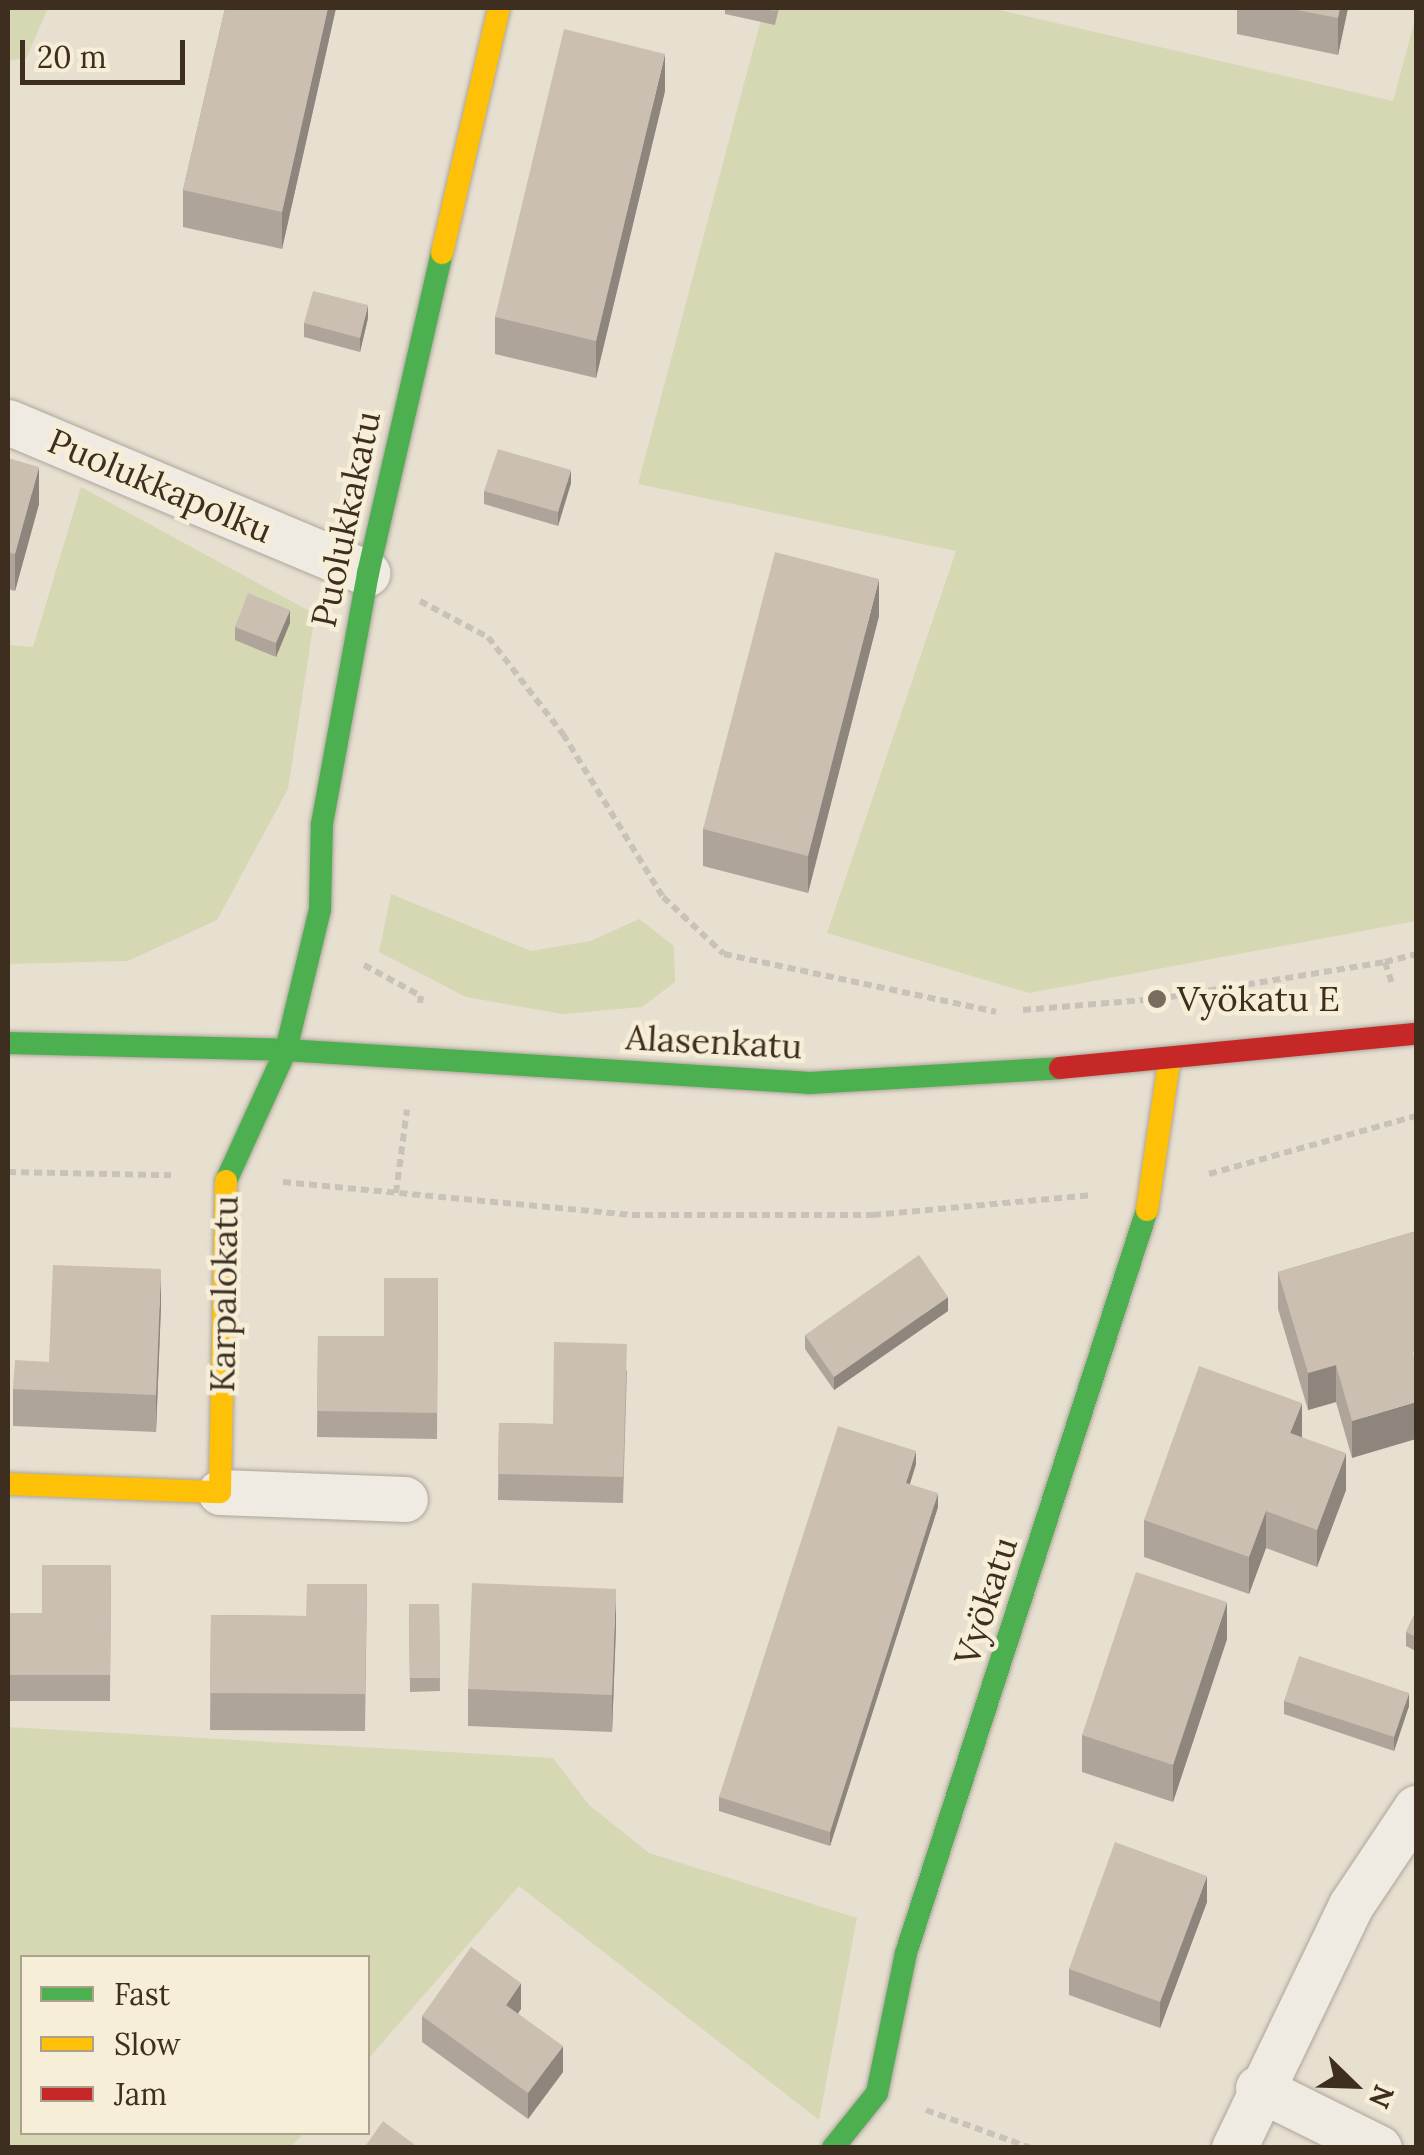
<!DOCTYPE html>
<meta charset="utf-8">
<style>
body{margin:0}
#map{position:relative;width:1424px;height:2155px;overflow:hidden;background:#e7e0d1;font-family:Lora,serif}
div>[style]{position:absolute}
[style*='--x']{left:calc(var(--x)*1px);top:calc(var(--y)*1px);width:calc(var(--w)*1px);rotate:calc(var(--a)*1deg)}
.green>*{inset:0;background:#d6d7b3}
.path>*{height:6px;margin-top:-3px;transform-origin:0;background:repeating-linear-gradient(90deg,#c8c2b9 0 8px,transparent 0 13px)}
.roads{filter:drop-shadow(0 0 2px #ada599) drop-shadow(0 0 2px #ada599)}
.street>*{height:45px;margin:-22.5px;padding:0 22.5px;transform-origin:22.5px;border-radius:22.5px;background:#efebe3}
.fast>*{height:22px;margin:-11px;padding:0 11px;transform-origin:11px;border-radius:11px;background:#4caf50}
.slow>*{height:22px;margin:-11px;padding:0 11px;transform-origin:11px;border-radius:11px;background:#ffc107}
.jam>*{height:22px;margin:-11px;padding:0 11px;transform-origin:11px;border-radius:11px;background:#c62828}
.wall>*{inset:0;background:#afa499}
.shaded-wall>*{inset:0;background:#8e867d}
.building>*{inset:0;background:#cbbfb2}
.dots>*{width:28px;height:28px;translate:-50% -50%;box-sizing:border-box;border:5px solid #f7eed8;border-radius:50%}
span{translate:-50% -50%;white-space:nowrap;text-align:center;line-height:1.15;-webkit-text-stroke:9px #f7eed8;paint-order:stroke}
.street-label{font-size:35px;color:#3d2e20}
.poi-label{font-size:35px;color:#3d2e20}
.left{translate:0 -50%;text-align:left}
.frame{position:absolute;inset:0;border:10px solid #3d2e20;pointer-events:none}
.legend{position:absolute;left:20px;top:1955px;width:350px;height:180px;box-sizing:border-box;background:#f7eed8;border:2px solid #ada18e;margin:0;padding:12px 18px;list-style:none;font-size:30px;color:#3d2e20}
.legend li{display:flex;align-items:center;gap:20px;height:50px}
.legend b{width:50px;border:2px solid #ada18e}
.north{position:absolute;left:1304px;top:2035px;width:100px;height:100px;-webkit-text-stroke:8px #f7eed8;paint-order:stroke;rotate:113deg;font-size:28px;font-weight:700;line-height:40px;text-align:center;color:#3d2e20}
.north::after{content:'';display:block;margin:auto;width:35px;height:45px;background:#3d2e20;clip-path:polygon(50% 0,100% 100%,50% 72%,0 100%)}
.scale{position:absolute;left:20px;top:40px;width:165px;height:45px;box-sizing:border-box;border:5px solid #3d2e20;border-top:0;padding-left:12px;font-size:30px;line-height:35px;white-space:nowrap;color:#3d2e20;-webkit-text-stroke:8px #f7eed8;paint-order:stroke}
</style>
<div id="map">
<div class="green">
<i style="clip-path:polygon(8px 8px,48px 8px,26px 59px,8px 60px)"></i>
<i style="clip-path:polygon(764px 8px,991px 8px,1393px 101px,1416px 16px,1416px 921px,1029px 993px,827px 933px,956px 551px,638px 484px)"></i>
<i style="clip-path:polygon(81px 487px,315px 614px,288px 789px,217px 920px,128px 961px,8px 964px,8px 645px,33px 647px)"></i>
<i style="clip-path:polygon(391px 894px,531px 951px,591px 941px,639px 919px,674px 946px,675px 982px,642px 1007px,562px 1014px,466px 997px,379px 952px)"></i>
<i style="clip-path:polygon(8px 1727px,553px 1758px,589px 1805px,649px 1853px,857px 1918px,819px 2120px,519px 1886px,368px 2059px,368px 1958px,22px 1958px,22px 2132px,304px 2133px,291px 2147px,8px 2147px)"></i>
</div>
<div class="path">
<i style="--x:420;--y:601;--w:77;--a:27.9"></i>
<i style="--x:488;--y:637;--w:123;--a:52.3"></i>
<i style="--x:563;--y:734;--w:191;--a:58.5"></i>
<i style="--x:663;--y:897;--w:83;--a:43.1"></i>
<i style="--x:724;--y:954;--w:278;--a:12"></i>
<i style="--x:1385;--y:962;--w:32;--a:-14"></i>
<i style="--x:364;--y:965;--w:65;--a:28.5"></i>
<i style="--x:421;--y:996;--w:7;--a:98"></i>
<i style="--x:1023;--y:1010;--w:134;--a:-4.7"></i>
<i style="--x:1157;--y:999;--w:231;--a:-9.2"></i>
<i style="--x:1385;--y:962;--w:23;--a:72"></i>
<i style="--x:8;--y:1172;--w:163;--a:1.1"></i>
<i style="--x:1209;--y:1174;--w:215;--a:-15.7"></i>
<i style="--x:283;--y:1182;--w:351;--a:5.4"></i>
<i style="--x:632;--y:1215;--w:241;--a:0"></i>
<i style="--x:873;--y:1215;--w:221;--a:-5.2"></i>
<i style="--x:396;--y:1193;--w:84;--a:-82.5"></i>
<i style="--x:926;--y:2110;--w:112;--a:19.9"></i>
</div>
<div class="roads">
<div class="street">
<i style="--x:8;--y:422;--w:390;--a:22.8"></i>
<i style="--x:220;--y:1492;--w:185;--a:2.2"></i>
<i style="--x:1258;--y:2088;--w:135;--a:26.4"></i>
<i style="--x:1234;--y:2148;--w:270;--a:-64.3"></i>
<i style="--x:1351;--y:1905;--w:117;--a:-56.2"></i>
</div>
<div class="fast">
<i style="--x:8;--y:1043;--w:278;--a:1.4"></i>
<i style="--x:286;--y:1050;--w:525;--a:3.6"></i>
<i style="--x:810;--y:1083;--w:250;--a:-3.4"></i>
<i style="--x:226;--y:1181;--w:144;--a:-65.4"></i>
<i style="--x:286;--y:1050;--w:145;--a:-76.4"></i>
<i style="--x:320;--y:909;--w:85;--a:-88.7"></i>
<i style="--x:322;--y:824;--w:255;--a:-79.6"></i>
<i style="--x:368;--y:573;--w:328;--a:-77"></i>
<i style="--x:833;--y:2148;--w:70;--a:-51.3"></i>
<i style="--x:877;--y:2093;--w:143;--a:-78.3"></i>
<i style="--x:906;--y:1953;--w:781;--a:-72.03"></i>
</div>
<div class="slow">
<i style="--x:442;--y:253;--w:252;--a:-76.9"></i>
<i style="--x:1147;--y:1210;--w:150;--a:-81.5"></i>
<i style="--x:8;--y:1484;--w:212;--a:2.2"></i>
<i style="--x:220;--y:1492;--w:311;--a:-88.9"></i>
</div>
<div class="jam">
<i style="--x:1060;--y:1068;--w:358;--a:-5.5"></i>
</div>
</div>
<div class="wall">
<i style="clip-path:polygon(225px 8px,336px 8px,282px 249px,183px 227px,183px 190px)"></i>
<i style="clip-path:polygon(725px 8px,779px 8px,775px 25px,725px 14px)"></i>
<i style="clip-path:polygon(1237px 8px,1348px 8px,1338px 55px,1237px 34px)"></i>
<i style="clip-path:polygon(665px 91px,596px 378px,495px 354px,495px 317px)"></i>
<i style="clip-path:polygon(368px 318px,360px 352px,304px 337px,304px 323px)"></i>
<i style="clip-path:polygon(8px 458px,39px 504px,15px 591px,8px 589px)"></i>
<i style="clip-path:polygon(571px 483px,558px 526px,484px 504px,484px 491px)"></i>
<i style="clip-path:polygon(879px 616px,808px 893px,703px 866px,703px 829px)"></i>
<i style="clip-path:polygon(290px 623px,276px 657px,235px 640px,235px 627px)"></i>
<i style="clip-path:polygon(1416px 1231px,1352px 1458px,1336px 1402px,1308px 1410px,1278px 1309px,1278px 1272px)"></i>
<i style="clip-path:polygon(438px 1278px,437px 1439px,317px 1437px,318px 1336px,384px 1336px)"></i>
<i style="clip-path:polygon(161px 1306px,156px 1432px,13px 1426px,13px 1389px,49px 1362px)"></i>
<i style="clip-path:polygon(948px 1311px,834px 1390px,805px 1349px,805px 1335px)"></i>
<i style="clip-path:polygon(627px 1370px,623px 1503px,498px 1500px,499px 1423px,553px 1424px)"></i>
<i style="clip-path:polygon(1302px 1437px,1346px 1490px,1317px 1567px,1266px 1548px,1249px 1594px,1144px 1557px,1144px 1520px)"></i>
<i style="clip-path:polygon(916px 1464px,910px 1484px,938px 1507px,830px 1846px,719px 1811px,719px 1797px)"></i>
<i style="clip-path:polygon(111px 1565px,110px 1701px,8px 1701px,8px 1613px,42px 1613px)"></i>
<i style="clip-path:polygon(367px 1584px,365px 1731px,210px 1730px,211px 1615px,306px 1616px)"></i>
<i style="clip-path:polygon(409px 1604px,439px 1604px,440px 1691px,410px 1692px)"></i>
<i style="clip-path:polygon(1416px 1611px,1416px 1651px,1406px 1646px,1406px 1632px)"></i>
<i style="clip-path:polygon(616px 1626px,612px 1732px,468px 1726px,468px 1689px)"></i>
<i style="clip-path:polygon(1227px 1639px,1173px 1802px,1082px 1772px,1082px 1735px)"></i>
<i style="clip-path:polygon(1284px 1701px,1409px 1706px,1394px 1751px,1284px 1714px)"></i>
<i style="clip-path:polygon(1207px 1902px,1160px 2028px,1069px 1995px,1069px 1969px)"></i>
<i style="clip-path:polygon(521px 2009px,518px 2013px,563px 2072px,528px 2119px,422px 2042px,422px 2016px)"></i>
</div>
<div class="shaded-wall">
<i style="clip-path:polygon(328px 8px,336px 8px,282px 249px,282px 212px)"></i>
<i style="clip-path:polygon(1340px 8px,1348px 8px,1338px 55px,1338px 18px)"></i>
<i style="clip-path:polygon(665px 54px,665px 91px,596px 378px,596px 341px)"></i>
<i style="clip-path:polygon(368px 305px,368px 318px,360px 352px,360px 338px)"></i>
<i style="clip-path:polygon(39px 467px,39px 504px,15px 591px,15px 554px)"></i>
<i style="clip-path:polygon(571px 470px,571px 483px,558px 526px,558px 512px)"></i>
<i style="clip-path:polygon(879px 579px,879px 616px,808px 893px,808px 856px)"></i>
<i style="clip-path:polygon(290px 610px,290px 623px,276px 657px,276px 643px)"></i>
<i style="clip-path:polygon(161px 1269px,161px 1306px,156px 1432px,156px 1395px)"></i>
<i style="clip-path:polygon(948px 1297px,948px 1311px,834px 1390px,834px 1377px)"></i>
<i style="clip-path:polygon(1336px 1365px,1336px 1402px,1308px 1410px,1308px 1373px)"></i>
<i style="clip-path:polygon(1416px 1402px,1416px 1439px,1352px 1458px,1352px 1421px)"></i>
<i style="clip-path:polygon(1302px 1403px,1302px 1440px,1290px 1433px)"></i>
<i style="clip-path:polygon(916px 1451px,916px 1464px,906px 1496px,906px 1483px)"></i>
<i style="clip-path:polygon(1346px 1453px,1346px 1490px,1317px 1567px,1317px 1530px)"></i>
<i style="clip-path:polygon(938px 1493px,938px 1507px,830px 1846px,830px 1832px)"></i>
<i style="clip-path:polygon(1266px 1511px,1266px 1548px,1249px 1594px,1249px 1557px)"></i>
<i style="clip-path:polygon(616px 1589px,616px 1626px,612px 1732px,612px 1695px)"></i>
<i style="clip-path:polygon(1227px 1602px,1227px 1639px,1173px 1802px,1173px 1765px)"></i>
<i style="clip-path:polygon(1409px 1693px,1409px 1706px,1394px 1751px,1394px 1737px)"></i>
<i style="clip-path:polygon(1207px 1876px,1207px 1902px,1160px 2028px,1160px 2002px)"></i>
<i style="clip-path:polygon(521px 1983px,521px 2009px,506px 2031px,506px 2005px)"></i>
<i style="clip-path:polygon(563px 2046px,563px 2072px,528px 2119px,528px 2093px)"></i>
</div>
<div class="building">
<i style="clip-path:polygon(225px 8px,328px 8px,282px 212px,183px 190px)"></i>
<i style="clip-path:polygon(758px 8px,776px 8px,775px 11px)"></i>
<i style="clip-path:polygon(1286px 8px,1340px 8px,1338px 18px)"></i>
<i style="clip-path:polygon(564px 29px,665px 54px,596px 341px,495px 317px)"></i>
<i style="clip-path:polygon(313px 291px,368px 305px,360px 338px,304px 323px)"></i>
<i style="clip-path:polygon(498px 449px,571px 470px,558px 512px,484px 491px)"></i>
<i style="clip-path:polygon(8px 458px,39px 467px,15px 554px,8px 552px)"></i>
<i style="clip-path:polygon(775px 552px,879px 579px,808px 856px,703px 829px)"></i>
<i style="clip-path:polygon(248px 593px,290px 610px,276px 643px,235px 627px)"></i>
<i style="clip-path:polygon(1416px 1231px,1416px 1351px,1413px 1352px,1416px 1364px,1416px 1402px,1352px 1421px,1336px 1365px,1308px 1373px,1278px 1272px)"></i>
<i style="clip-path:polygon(919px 1255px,948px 1297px,834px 1377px,805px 1335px)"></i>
<i style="clip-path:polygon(53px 1265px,161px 1269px,156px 1395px,13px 1389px,15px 1360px,49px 1362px)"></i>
<i style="clip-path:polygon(384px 1278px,438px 1278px,437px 1413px,317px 1411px,318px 1336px,384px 1336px)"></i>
<i style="clip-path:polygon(554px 1342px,627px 1344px,623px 1477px,498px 1474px,499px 1423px,553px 1424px)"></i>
<i style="clip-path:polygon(1199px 1366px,1302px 1403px,1290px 1433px,1346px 1453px,1317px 1530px,1266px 1511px,1249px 1557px,1144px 1520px)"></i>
<i style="clip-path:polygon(838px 1426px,916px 1451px,906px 1483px,938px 1493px,830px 1832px,719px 1797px)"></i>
<i style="clip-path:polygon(42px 1565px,111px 1565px,110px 1675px,8px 1675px,8px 1613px,42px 1613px)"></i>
<i style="clip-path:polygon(1136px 1572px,1227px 1602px,1173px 1765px,1082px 1735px)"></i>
<i style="clip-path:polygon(472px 1583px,616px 1589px,612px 1695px,468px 1689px)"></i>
<i style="clip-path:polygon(307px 1584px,367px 1584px,365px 1694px,210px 1693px,211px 1615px,306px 1616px)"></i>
<i style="clip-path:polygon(409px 1604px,439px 1604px,440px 1678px,410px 1678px)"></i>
<i style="clip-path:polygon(1416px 1611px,1416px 1637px,1406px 1632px)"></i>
<i style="clip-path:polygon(1299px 1656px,1409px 1693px,1394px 1737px,1284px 1701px)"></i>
<i style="clip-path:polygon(1115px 1842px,1207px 1876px,1160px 2002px,1069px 1969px)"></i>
<i style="clip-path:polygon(471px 1947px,521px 1983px,506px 2005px,563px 2046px,528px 2093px,422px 2016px)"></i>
<i style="clip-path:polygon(383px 2121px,419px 2148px,364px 2148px)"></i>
</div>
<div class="dots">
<i style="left:1157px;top:999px;background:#786c5e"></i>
</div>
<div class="street-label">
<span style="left:160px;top:486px;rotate:23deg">Puolukkapolku</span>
<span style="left:346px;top:519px;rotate:-78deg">Puolukkakatu</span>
<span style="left:714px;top:1042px;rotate:3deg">Alasenkatu</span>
<span style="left:224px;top:1294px;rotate:-89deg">Karpalokatu</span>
<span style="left:986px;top:1601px;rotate:-72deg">Vyökatu</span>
</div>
<div class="poi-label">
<span class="left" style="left:1177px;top:999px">Vyökatu E</span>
</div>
<div class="frame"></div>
<ul class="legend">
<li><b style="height:12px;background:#4caf50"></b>Fast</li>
<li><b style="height:12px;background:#ffc107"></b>Slow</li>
<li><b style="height:12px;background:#c62828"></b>Jam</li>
</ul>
<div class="north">N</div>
<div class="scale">20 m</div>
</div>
